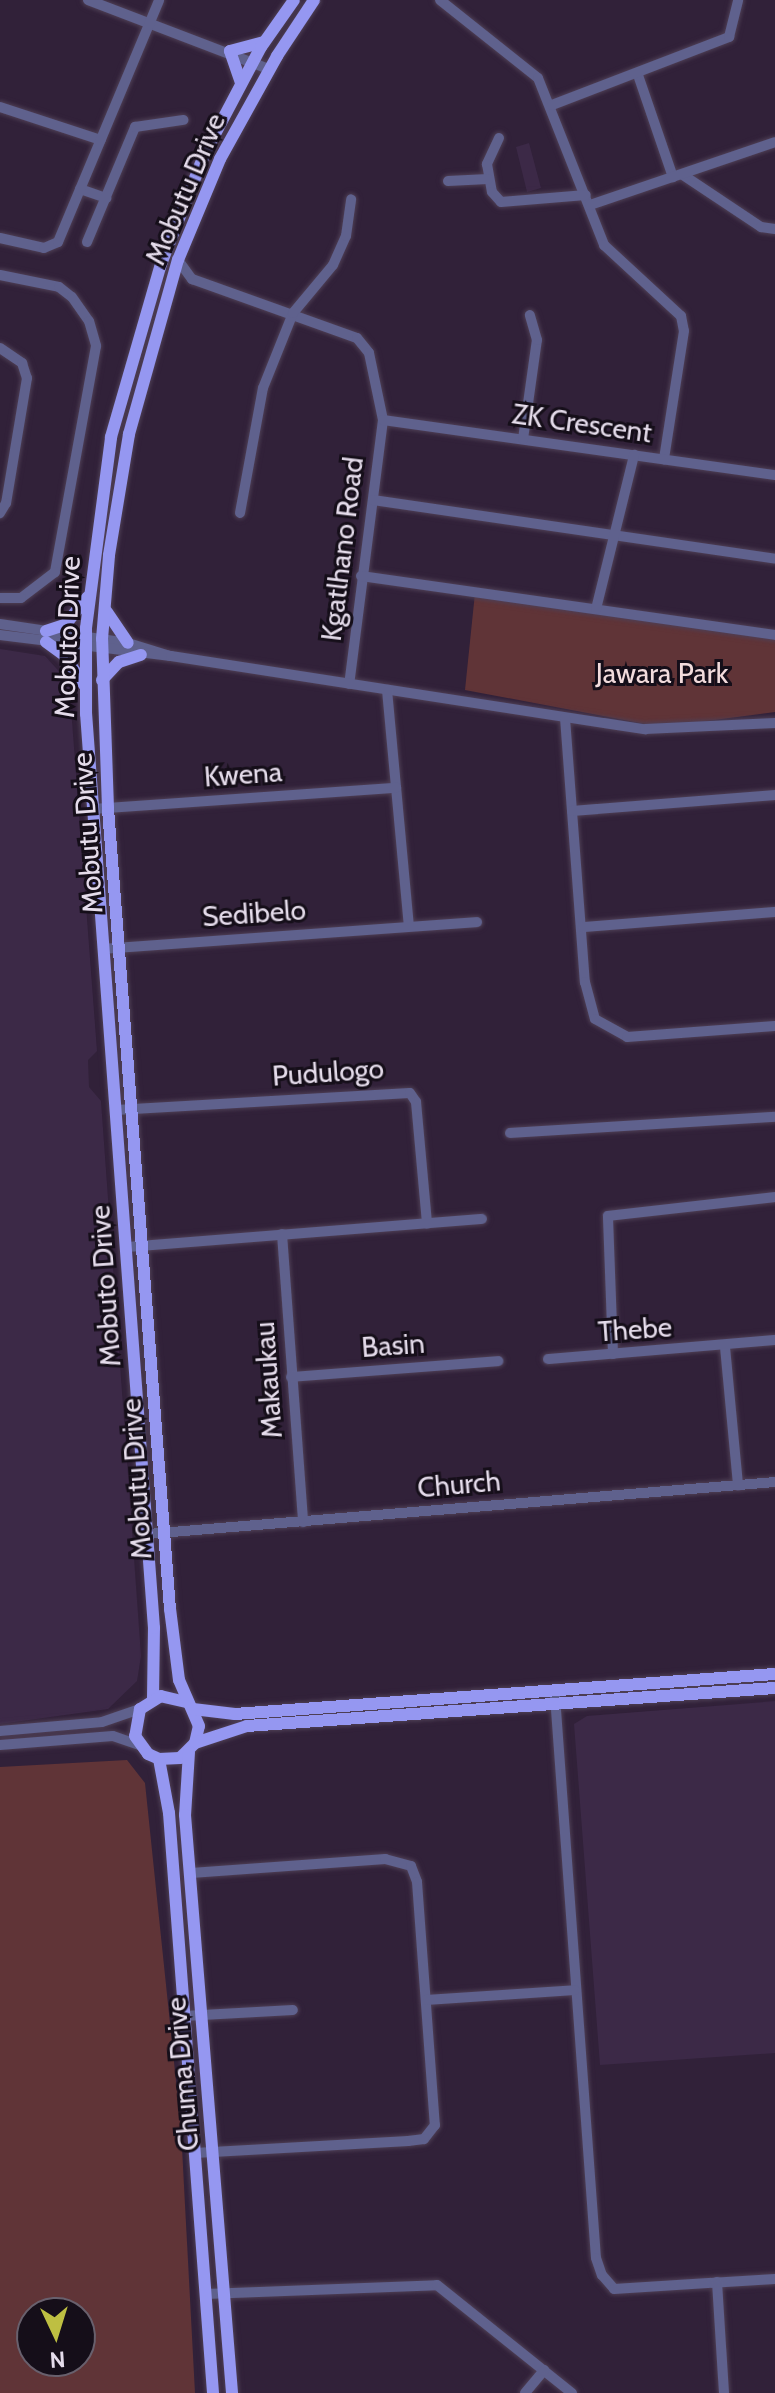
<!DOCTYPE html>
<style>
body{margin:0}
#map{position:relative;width:775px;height:2393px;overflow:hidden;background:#312139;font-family:Cabin,sans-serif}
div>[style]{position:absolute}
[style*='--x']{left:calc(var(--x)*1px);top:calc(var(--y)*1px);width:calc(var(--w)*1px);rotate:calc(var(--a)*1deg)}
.built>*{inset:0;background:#3c2947}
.green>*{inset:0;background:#603437}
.roads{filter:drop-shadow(0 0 2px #4e3f55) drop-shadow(0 0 2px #4e3f55)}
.minor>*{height:10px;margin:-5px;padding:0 5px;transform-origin:5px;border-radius:5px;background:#5f618d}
.major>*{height:12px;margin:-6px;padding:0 6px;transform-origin:6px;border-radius:6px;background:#9597f1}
span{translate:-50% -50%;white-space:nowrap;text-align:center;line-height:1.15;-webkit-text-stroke:6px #150e19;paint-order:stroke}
.street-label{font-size:28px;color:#e5dceb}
.park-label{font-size:28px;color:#f2dbdc}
.north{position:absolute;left:16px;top:2297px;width:80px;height:80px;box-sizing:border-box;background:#150e19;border:2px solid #68606d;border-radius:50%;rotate:176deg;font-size:22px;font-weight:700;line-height:32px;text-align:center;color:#e5dceb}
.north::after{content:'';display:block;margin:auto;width:28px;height:36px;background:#bebf42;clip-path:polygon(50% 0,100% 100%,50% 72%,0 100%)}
</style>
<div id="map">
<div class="built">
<i style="clip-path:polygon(529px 143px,541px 188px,527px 192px,516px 147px)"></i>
<i style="clip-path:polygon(0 649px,45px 656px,69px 682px,97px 1051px,88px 1060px,89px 1087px,101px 1101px,141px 1656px,137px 1681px,108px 1709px,0 1724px)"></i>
<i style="clip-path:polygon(775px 1701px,775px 2053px,600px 2065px,574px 1724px,587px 1716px)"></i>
</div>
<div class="green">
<i style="clip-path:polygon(475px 593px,775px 637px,775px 712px,661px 727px,465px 690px)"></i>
<i style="clip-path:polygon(evenodd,127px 1760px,145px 1783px,181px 2129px,195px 2393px,0 2393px,0 1767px,127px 1760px,32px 2313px,80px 2313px,80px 2361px,32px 2361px,32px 2313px)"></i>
</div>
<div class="roads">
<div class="minor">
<i style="--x:88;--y:0;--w:194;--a:20.9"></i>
<i style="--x:440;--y:0;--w:125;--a:38.5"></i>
<i style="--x:538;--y:78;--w:180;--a:68.4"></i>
<i style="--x:604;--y:245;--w:105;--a:42.7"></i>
<i style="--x:681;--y:316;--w:15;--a:79"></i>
<i style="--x:684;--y:331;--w:130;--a:98.9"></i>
<i style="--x:638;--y:75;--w:108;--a:71.1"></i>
<i style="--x:552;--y:105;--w:190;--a:-21"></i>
<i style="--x:729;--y:37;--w:38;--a:-76"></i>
<i style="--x:0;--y:107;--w:106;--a:18.1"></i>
<i style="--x:499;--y:138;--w:29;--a:115"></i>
<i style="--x:487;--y:164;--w:28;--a:80"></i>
<i style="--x:492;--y:192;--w:13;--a:48"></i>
<i style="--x:501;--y:202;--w:85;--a:-4.7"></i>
<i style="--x:683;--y:175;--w:94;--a:33.7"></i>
<i style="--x:761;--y:227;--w:14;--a:8"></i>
<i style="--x:448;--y:181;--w:40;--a:-2.9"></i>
<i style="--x:80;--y:189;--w:28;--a:19"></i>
<i style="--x:590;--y:205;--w:195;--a:-18.8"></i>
<i style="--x:0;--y:238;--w:45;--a:12.8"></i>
<i style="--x:44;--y:248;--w:15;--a:-23"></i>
<i style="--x:58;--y:242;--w:262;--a:-67.3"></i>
<i style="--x:87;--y:242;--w:125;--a:-67.3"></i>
<i style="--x:135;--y:127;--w:49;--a:-8.3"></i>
<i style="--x:178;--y:260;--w:24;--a:54"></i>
<i style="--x:192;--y:279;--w:175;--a:19.7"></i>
<i style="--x:357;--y:338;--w:19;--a:51"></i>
<i style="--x:369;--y:353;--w:68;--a:78.2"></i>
<i style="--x:383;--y:420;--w:266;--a:97.3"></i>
<i style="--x:0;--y:275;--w:60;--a:11.5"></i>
<i style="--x:59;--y:287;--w:16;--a:38"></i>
<i style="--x:72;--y:297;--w:29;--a:55"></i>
<i style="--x:89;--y:321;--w:26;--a:74"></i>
<i style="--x:96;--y:346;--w:230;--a:100.3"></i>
<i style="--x:55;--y:572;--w:43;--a:142.6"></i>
<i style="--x:21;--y:598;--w:21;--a:180"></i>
<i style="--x:0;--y:348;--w:27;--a:34"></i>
<i style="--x:22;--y:363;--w:16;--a:72"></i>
<i style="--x:27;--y:378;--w:127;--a:99.5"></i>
<i style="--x:6;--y:503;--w:12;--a:121"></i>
<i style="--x:383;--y:420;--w:396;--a:8"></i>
<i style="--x:523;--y:439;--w:100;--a:-82"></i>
<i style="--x:537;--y:340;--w:26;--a:-106"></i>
<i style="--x:373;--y:500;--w:406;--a:8.3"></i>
<i style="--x:240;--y:513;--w:127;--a:-79.6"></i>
<i style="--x:263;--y:388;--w:81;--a:-68.2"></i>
<i style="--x:293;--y:313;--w:62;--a:-50.2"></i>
<i style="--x:333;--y:265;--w:32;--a:-66"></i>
<i style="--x:346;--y:236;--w:37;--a:-82"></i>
<i style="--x:361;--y:576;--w:418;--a:8.1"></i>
<i style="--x:596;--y:609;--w:159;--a:-76.1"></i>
<i style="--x:0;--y:624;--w:129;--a:8.4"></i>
<i style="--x:128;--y:643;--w:44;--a:17.2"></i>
<i style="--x:0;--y:635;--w:172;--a:7"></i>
<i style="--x:171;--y:656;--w:480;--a:8.8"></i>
<i style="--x:645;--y:729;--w:130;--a:-2.6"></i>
<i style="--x:387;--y:690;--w:236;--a:84.7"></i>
<i style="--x:565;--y:718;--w:265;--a:85.7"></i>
<i style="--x:585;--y:982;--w:38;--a:75"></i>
<i style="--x:595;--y:1019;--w:37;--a:29"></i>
<i style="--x:627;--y:1037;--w:148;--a:-4.3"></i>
<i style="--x:93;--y:809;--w:304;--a:-4"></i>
<i style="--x:572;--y:811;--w:204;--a:-4.5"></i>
<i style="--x:583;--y:927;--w:193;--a:-4.5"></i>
<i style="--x:103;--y:949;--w:375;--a:-4.1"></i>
<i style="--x:116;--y:1110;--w:294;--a:-3.3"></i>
<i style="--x:410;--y:1093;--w:11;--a:56"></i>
<i style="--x:416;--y:1102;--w:122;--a:84.8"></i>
<i style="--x:510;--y:1133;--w:265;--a:-3.5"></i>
<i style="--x:282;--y:1234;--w:289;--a:85.8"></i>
<i style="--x:126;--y:1247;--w:357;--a:-4.5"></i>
<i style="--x:725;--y:1347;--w:139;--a:84.6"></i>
<i style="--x:613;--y:1354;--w:138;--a:-92.1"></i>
<i style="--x:608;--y:1216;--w:168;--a:-6.5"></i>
<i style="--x:548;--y:1359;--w:228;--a:-4.8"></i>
<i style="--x:291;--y:1377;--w:208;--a:-4.4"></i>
<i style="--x:148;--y:1534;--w:629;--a:-4.74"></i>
<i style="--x:555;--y:1696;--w:563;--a:85.83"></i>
<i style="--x:596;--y:2258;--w:18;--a:71"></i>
<i style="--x:602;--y:2275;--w:18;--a:49"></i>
<i style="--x:614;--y:2289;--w:161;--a:-3.6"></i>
<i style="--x:0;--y:1731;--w:102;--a:-5"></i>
<i style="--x:102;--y:1722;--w:40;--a:-18.9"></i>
<i style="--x:0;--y:1745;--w:113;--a:-4.6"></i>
<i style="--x:113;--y:1736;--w:28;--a:19"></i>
<i style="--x:191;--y:1873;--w:195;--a:-4.1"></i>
<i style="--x:385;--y:1859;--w:27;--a:15"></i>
<i style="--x:411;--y:1866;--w:17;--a:69"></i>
<i style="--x:417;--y:1882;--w:244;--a:85.8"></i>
<i style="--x:435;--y:2125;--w:18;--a:128"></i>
<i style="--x:424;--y:2139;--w:16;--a:173"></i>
<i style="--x:408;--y:2141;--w:213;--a:176.8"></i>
<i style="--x:426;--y:2000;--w:149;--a:-3.8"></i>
<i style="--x:184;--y:2016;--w:109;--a:-3.2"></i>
<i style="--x:717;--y:2282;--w:111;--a:86.4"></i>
<i style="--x:206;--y:2294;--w:231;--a:-2.2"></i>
<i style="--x:437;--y:2285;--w:173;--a:38.7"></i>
<i style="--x:525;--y:2393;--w:30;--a:-50"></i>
</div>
<div class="major">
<i style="--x:230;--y:51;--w:35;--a:-15"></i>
<i style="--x:230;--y:51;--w:34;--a:71"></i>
<i style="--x:107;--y:612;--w:37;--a:56"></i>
<i style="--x:46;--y:631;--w:20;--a:-18"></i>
<i style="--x:65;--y:625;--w:36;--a:-51"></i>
<i style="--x:46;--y:642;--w:22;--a:36"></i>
<i style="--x:64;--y:655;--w:36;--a:56"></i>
<i style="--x:102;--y:680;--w:25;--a:-47"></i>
<i style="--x:119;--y:662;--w:23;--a:-18"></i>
<i style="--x:153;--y:1698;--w:70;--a:-89.2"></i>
<i style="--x:154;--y:1628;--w:917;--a:-94.25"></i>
<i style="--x:86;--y:714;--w:86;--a:-90"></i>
<i style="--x:86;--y:628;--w:193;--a:-82.5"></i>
<i style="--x:111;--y:437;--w:180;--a:-73.9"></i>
<i style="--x:161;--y:264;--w:119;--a:-68.4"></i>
<i style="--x:205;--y:153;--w:120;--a:-62.2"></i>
<i style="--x:261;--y:47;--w:57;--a:-54.9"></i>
<i style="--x:186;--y:1702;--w:26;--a:-167"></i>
<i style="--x:161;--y:1696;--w:25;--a:148"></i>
<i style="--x:140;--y:1709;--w:27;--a:100"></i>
<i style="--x:135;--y:1736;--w:22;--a:54"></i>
<i style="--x:148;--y:1754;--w:12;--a:24"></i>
<i style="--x:159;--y:1759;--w:21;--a:-3"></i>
<i style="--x:180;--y:1758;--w:21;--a:-45"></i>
<i style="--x:195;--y:1743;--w:17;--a:-77"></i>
<i style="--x:199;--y:1726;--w:50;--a:-113.5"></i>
<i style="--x:179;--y:1680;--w:72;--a:-97.2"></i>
<i style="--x:170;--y:1609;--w:803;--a:-94.43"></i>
<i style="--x:108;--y:808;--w:169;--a:-92"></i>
<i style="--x:102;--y:639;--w:84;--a:-85.2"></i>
<i style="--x:109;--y:555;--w:123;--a:-80.6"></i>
<i style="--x:129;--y:434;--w:181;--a:-74.3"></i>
<i style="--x:178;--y:260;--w:109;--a:-67.4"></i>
<i style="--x:220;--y:159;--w:118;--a:-61"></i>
<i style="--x:277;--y:56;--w:67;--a:-56.5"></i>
<i style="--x:193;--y:1709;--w:42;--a:6.8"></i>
<i style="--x:235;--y:1714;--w:541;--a:-4.24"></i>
<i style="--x:195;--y:1743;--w:55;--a:-18.1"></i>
<i style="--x:247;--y:1726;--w:529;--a:-4.12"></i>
<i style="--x:189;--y:1752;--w:63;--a:93.6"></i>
<i style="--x:185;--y:1815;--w:580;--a:85.35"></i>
<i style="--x:159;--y:1759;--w:55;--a:79.5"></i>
<i style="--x:169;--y:1813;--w:582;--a:85.66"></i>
</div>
</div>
<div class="street-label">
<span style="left:185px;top:189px;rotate:-67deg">Mobutu Drive</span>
<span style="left:582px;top:423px;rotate:8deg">ZK Crescent</span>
<span style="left:342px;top:549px;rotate:-83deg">Kgatlhano Road</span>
<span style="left:67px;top:637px;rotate:-88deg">Mobuto Drive</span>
<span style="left:243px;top:774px;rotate:-4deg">Kwena</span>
<span style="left:87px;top:833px;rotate:-94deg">Mobutu Drive</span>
<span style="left:254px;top:913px;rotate:-4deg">Sedibelo</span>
<span style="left:328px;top:1072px;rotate:-4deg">Pudulogo</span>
<span style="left:105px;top:1286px;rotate:-94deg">Mobuto Drive</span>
<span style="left:635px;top:1329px;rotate:-4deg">Thebe</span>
<span style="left:393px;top:1345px;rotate:-4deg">Basin</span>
<span style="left:268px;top:1380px;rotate:-94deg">Makaukau</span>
<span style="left:136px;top:1479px;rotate:-94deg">Mobutu Drive</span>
<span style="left:459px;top:1484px;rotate:-5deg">Church</span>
<span style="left:182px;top:2074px;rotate:-95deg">Chuma Drive</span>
</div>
<div class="park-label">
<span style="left:662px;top:673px">Jawara Park</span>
</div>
<div class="north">N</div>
</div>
